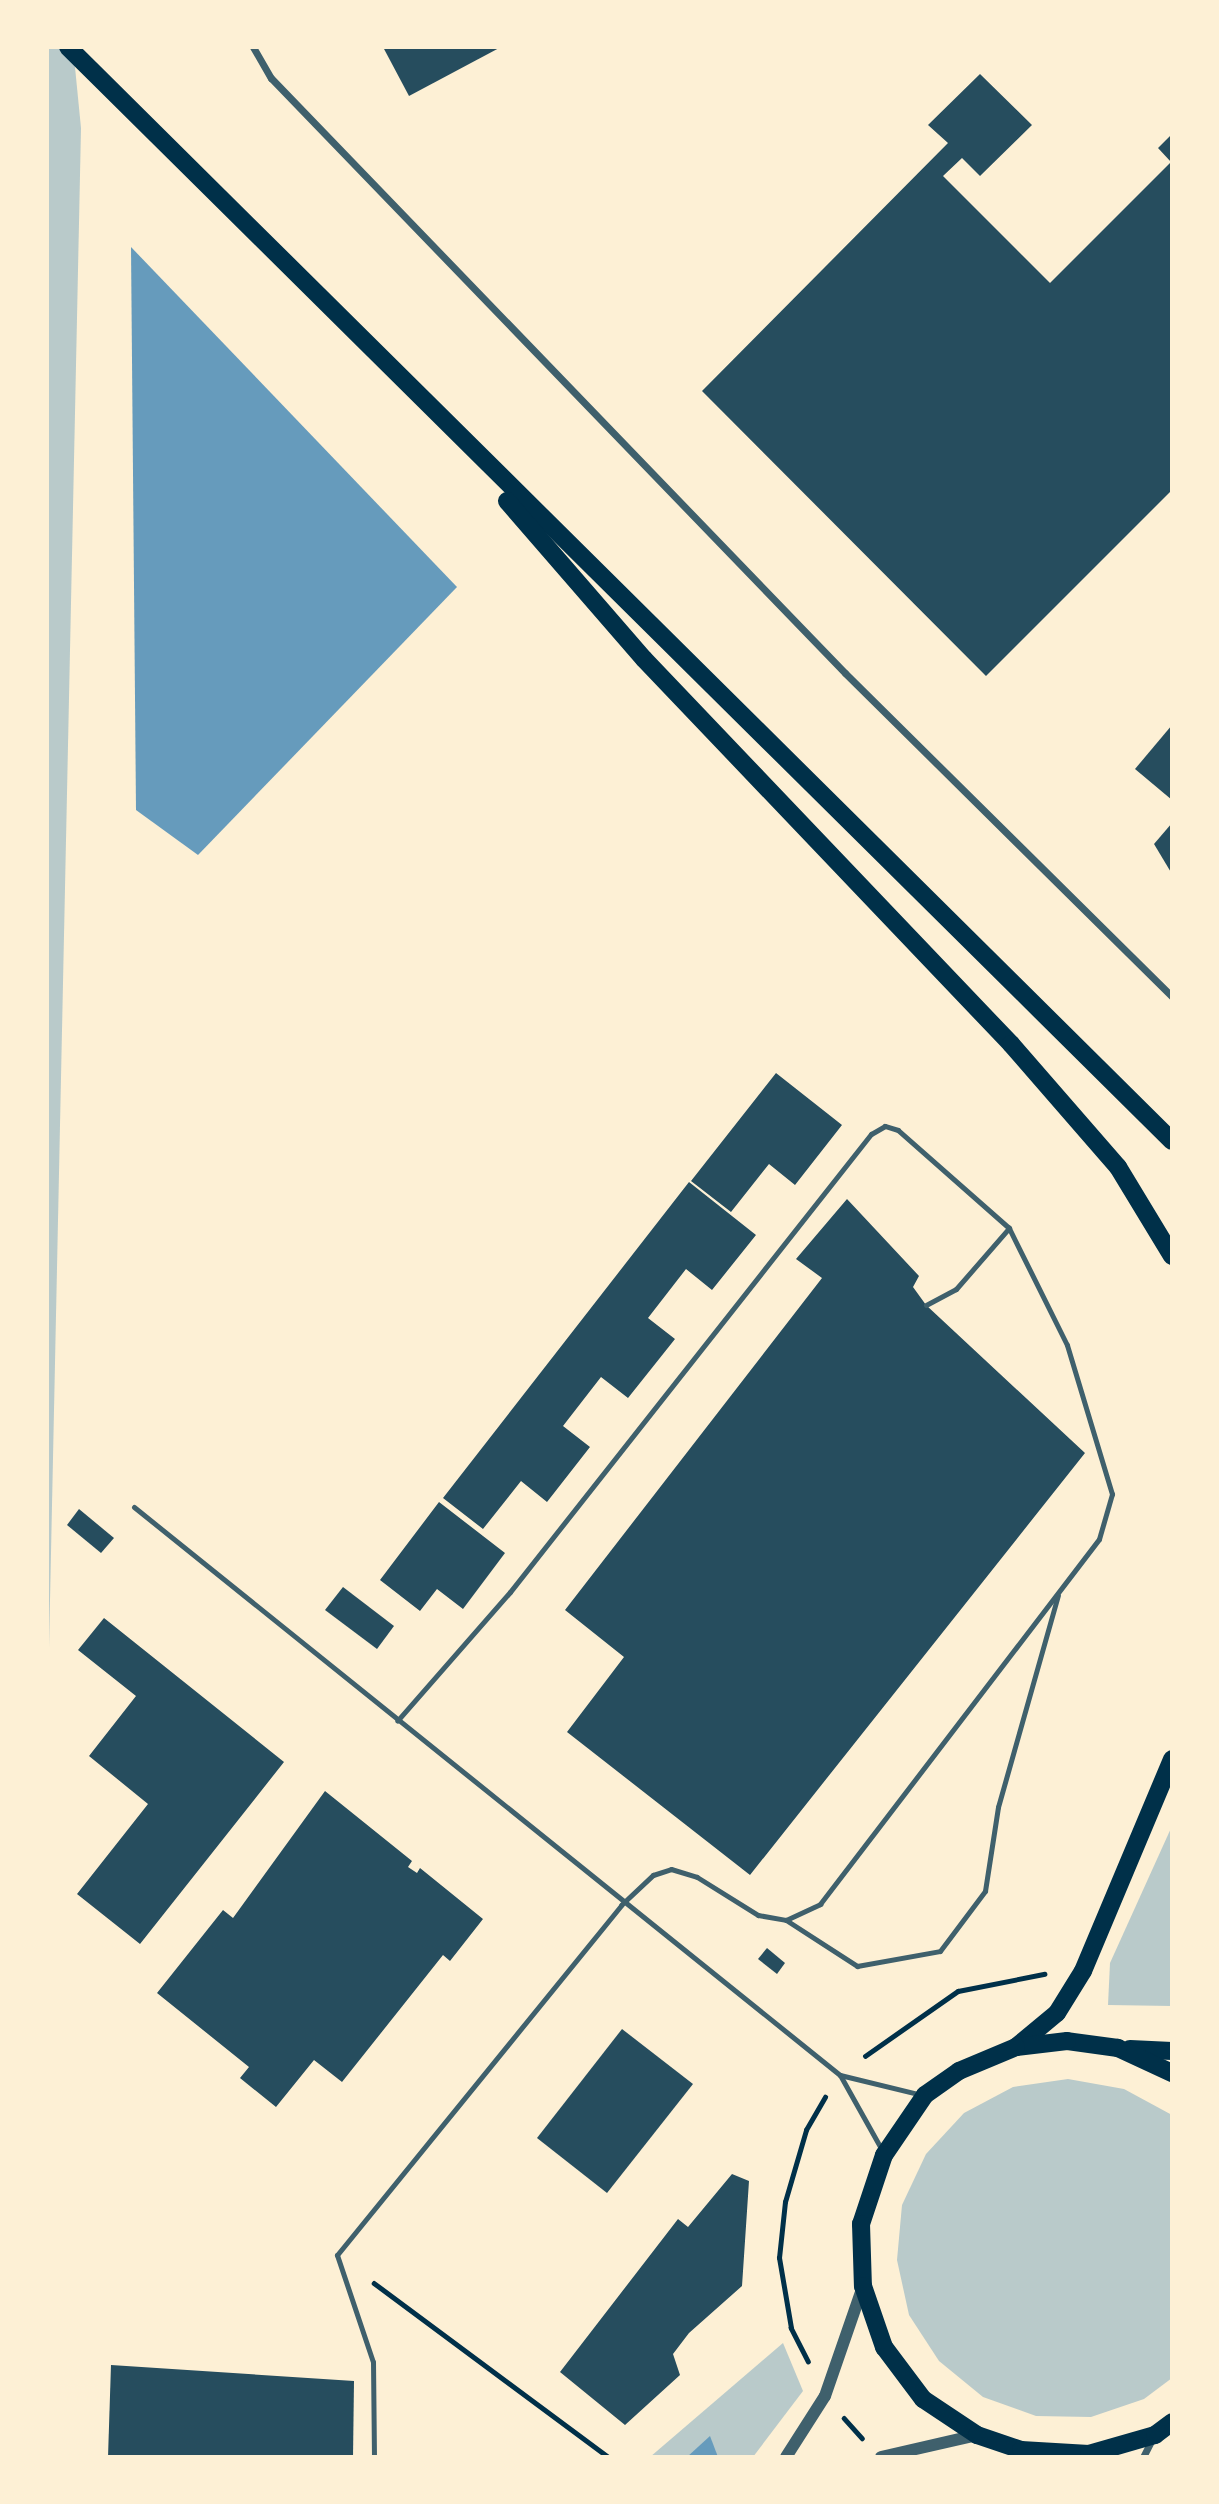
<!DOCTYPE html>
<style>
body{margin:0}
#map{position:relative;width:1219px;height:2504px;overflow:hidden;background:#fdf0d5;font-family:Commissioner,sans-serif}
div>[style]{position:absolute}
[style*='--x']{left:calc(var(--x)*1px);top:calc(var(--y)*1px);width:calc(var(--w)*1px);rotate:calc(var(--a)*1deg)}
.green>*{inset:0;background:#b9caca}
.water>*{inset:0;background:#669bbc}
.building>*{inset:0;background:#264d5e}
.path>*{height:4.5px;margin:-2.25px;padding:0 2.25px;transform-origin:2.25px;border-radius:2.25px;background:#003049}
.service>*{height:5px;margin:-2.5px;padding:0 2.5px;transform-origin:2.5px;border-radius:2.5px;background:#3f606c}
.minor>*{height:7px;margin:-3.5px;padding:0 3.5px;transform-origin:3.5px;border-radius:3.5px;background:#3f606c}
.tertiary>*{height:12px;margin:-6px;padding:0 6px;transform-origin:6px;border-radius:6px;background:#3f606c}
.primary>*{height:18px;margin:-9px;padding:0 9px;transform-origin:9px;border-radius:9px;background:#003049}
span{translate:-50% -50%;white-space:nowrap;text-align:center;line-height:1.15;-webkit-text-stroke:7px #fdf0d5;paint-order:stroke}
.frame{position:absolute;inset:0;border:49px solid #fdf0d5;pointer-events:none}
</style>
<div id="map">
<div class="green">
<i style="clip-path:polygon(47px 47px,73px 47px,81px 128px,47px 1743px)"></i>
<i style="clip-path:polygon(1172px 1826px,1172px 2006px,1108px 2005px,1110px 1963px)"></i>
<i style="clip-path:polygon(1068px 2079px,1124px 2089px,1172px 2115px,1172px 2378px,1144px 2399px,1091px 2417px,1036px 2416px,983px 2397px,939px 2361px,909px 2315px,897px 2260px,902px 2205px,926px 2154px,964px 2113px,1013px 2087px)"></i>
<i style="clip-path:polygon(783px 2343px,803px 2391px,753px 2457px,650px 2457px)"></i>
</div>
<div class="water">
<i style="clip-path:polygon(131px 247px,457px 587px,198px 855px,136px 810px)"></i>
<i style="clip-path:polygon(710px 2436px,718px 2457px,687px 2457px)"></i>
</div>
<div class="building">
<i style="clip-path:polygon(383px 47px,501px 47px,409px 96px)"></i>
<i style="clip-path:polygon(980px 74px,1032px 125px,980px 176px,962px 158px,943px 176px,1050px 283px,1171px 162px,1158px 148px,1172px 134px,1172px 490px,986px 676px,702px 391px,948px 143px,928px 125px)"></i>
<i style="clip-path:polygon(1172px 725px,1172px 800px,1135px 769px)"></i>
<i style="clip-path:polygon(1172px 823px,1172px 874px,1154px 844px)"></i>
<i style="clip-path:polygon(776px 1073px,842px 1125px,795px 1185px,769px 1164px,731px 1212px,691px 1181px)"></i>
<i style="clip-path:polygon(689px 1182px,756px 1235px,712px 1290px,686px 1269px,648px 1318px,675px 1339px,628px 1398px,601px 1377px,563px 1426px,590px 1447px,547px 1502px,521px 1481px,483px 1529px,443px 1498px)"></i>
<i style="clip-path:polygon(847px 1199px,919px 1276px,913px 1287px,926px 1305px,1085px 1453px,750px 1875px,567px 1732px,624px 1657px,565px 1610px,822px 1278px,796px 1259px)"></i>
<i style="clip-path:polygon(439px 1502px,505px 1553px,463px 1609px,437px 1589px,420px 1611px,380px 1580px)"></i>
<i style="clip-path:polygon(79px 1509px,114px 1538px,101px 1553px,67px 1525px)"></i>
<i style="clip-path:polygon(343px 1587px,394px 1626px,377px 1649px,325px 1610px)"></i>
<i style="clip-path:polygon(104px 1618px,284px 1762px,140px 1944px,77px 1894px,148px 1804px,89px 1756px,136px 1696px,78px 1650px)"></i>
<i style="clip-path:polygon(325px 1791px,412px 1861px,408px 1867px,417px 1873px,420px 1868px,483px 1919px,450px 1961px,443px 1955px,342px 2082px,314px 2060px,276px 2107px,240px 2078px,249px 2067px,157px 1993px,223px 1910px,233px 1918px)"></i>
<i style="clip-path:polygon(767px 1948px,785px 1963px,777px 1974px,758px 1959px)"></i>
<i style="clip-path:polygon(622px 2029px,693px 2084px,607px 2193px,537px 2138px)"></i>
<i style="clip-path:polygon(732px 2174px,749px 2181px,742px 2286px,689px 2333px,673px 2354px,680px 2375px,625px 2425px,560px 2372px,678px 2219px,688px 2227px)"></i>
<i style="clip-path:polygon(111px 2365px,354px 2381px,353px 2457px,108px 2457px)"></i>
</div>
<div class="path">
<i style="--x:865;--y:2056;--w:113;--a:-35"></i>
<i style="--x:958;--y:1991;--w:88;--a:-11.2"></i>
<i style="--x:374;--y:2283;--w:292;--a:36.6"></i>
<i style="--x:808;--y:2362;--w:38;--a:-117"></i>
<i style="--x:791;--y:2328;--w:71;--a:-99.7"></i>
<i style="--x:779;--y:2258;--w:56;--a:-83.9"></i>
<i style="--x:785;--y:2202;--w:75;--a:-73.7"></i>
<i style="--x:806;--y:2130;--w:38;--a:-60"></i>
<i style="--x:844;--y:2418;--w:27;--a:48"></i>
</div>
<div class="service">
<i style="--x:926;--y:1305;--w:34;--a:-28"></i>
<i style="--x:956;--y:1289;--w:81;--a:-49"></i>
<i style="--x:134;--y:1507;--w:906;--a:38.82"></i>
<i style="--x:840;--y:2075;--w:88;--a:60.8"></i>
<i style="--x:786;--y:1920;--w:85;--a:32.9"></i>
<i style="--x:857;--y:1966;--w:84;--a:-10.2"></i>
<i style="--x:940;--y:1951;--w:75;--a:-53.1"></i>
<i style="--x:985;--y:1891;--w:85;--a:-81.2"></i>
<i style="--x:998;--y:1807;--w:220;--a:-74.2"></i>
<i style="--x:840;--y:2075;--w:84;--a:13.7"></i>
<i style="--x:374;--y:2457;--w:95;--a:-90.6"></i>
<i style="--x:373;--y:2362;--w:113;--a:-108.6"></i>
<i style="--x:337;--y:2255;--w:451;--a:-50.9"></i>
<i style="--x:621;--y:1905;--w:44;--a:-43.2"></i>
<i style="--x:653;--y:1875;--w:19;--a:-18"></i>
<i style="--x:671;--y:1869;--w:27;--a:17"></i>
<i style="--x:697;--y:1877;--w:72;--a:31.9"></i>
<i style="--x:758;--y:1915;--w:28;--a:10"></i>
<i style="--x:786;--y:1920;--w:38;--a:-25"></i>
<i style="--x:820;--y:1904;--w:459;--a:-52.6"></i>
<i style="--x:1099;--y:1539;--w:47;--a:-73.9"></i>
<i style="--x:1112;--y:1494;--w:156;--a:-106.8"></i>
<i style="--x:1067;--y:1345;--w:131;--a:-116.4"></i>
<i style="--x:1009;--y:1228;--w:148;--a:-138.6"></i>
<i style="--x:898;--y:1130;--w:14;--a:-163"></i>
<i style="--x:885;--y:1126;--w:16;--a:150"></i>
<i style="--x:871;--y:1134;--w:583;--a:128.25"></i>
<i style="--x:510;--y:1592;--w:171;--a:131.2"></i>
</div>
<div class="minor">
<i style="--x:253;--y:47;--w:36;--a:60"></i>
<i style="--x:271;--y:78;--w:827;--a:46.03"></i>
<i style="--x:845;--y:673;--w:460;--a:44.7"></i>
<i style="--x:1143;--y:2457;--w:20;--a:-63"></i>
</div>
<div class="tertiary">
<i style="--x:786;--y:2457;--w:72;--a:-57.4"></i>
<i style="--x:825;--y:2396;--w:116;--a:-70.9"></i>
<i style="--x:881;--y:2457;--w:98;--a:-12.9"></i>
</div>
<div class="primary">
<i style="--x:68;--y:47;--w:1554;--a:44.74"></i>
<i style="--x:507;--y:501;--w:209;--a:49.1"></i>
<i style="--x:644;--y:659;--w:532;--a:46.37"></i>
<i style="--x:1011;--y:1044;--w:163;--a:49"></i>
<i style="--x:1118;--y:1167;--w:104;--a:58.8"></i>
<i style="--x:1016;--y:2047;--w:53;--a:-39.7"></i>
<i style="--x:1057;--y:2013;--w:49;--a:-58.2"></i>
<i style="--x:1083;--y:1971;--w:230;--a:-67.2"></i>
<i style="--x:1130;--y:2049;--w:42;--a:2.7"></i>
<i style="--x:1172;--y:2073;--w:60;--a:-155.2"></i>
<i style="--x:1118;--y:2048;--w:51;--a:-172.2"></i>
<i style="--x:1067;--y:2041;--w:51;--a:173.3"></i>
<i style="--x:1016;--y:2047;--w:62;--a:157.2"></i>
<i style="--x:959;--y:2071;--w:42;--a:144.8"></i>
<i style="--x:925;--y:2095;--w:73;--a:124.3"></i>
<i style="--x:884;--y:2155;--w:73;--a:108.4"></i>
<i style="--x:861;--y:2224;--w:62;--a:88.2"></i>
<i style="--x:863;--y:2286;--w:65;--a:71"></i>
<i style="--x:884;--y:2347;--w:65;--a:53.1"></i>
<i style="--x:923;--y:2399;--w:65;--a:33.7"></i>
<i style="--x:977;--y:2435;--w:46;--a:18.8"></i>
<i style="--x:1021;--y:2450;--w:68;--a:3.4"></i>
<i style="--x:1089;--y:2454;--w:69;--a:-16.1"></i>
<i style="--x:1155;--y:2435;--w:21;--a:-37"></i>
</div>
<div class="frame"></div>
</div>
